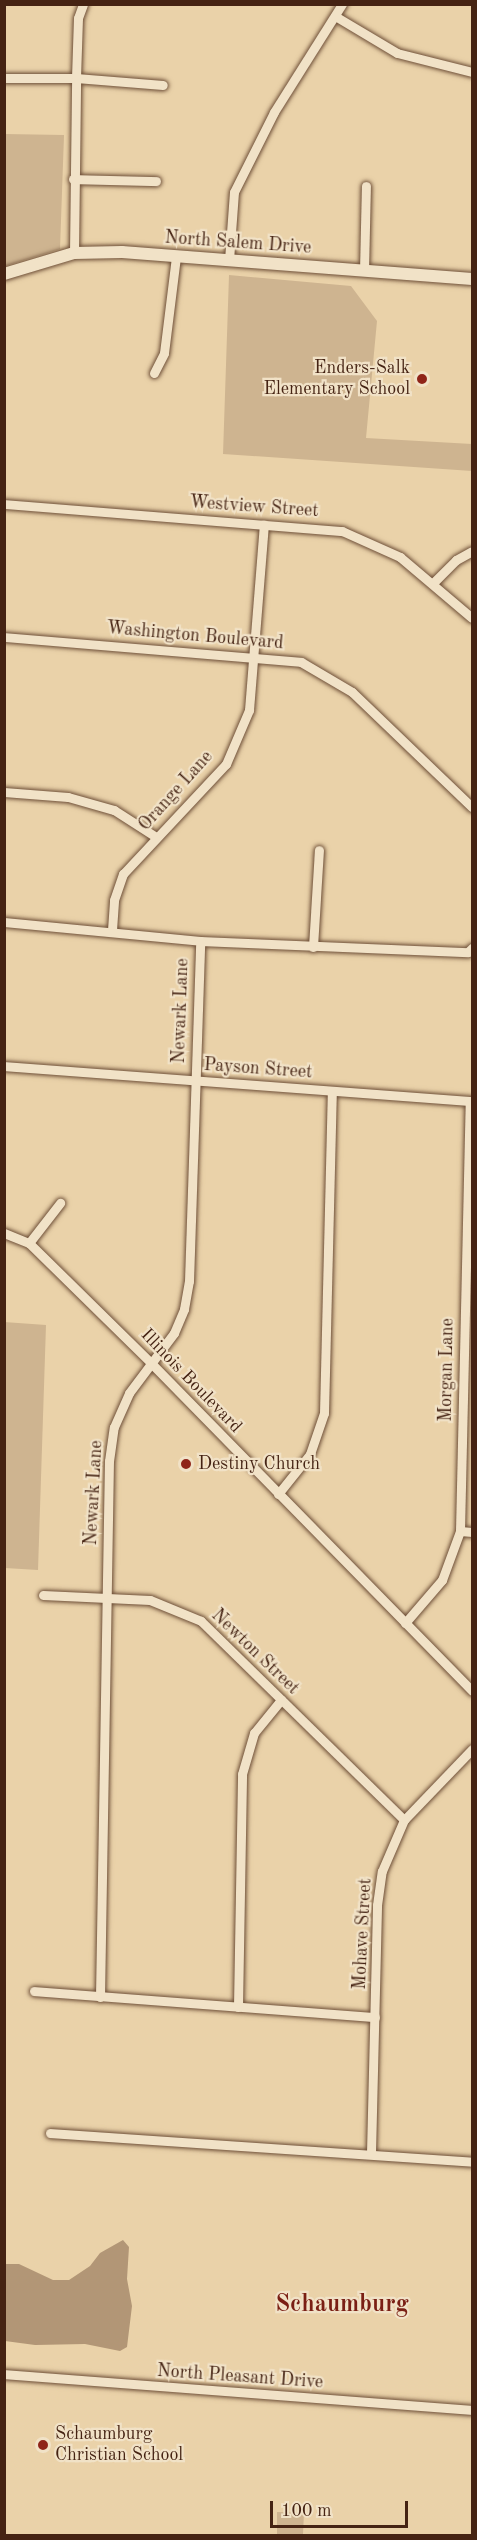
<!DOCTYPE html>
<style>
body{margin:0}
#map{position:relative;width:477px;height:2540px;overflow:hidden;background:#ead2a9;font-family:"Old Standard TT",serif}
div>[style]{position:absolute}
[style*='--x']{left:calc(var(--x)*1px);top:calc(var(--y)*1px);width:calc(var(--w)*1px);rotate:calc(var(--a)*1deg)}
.green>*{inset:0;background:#ceb490}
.water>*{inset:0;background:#b29676}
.roads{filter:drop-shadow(0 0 2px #6e4f38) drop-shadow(0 0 2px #6e4f38)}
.minor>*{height:9px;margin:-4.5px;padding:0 4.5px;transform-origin:4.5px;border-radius:4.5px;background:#f1e2c7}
.tertiary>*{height:12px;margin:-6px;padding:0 6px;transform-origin:6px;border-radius:6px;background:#f1e2c7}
.dots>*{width:16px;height:16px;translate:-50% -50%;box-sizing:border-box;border:3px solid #f1e2c7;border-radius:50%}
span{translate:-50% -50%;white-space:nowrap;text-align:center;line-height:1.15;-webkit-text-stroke:4.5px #f1e2c7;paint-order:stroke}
.street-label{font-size:18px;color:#452313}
.poi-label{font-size:18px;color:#452313}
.right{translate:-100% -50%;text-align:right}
.left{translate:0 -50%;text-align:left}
.district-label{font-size:24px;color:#7a1f14;font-weight:700}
.frame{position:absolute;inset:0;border:6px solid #452313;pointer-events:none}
.scale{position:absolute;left:270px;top:2501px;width:138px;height:27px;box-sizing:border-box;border:3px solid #452313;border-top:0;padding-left:8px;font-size:18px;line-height:21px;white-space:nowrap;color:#452313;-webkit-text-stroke:4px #f1e2c7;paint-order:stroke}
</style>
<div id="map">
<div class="green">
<i style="clip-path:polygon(5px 134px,64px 135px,60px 249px,5px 266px)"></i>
<i style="clip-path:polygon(229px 275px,351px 286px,377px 321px,366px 438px,472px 444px,472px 440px,472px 471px,223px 454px)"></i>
<i style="clip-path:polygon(4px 1322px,46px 1325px,38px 1570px,5px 1568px)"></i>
<i style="clip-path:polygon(277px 2512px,304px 2513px,303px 2534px,277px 2535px)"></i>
</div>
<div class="water">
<i style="clip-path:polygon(123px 2240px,129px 2247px,127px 2279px,132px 2306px,127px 2347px,120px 2351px,85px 2344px,35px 2345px,5px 2341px,5px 2264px,19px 2264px,53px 2280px,69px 2280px,90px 2266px,100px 2253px)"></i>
</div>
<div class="roads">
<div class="minor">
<i style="--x:335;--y:16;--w:72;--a:30.8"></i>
<i style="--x:397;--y:53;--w:77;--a:14.2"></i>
<i style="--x:4;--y:78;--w:72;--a:0"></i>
<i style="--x:76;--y:78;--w:87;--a:4.6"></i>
<i style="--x:73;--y:179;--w:83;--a:1.4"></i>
<i style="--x:74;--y:253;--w:175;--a:-89.3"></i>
<i style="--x:76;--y:78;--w:60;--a:-88.1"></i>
<i style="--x:78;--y:18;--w:15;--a:-70"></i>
<i style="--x:229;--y:260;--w:68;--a:-85.8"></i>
<i style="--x:234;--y:192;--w:89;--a:-63.4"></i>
<i style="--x:274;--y:112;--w:128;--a:-57.8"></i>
<i style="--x:364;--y:271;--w:85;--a:-88.7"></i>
<i style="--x:154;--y:373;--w:22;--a:-63"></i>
<i style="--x:164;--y:353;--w:97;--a:-82.9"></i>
<i style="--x:4;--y:504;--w:339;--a:4.6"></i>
<i style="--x:342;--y:531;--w:64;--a:24.1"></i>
<i style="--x:400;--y:557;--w:94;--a:40.3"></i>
<i style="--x:434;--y:582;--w:31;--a:-45"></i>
<i style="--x:456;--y:560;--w:18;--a:-29"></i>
<i style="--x:4;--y:637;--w:298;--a:4.8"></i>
<i style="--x:301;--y:662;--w:59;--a:30.5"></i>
<i style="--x:352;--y:692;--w:166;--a:43.8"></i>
<i style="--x:4;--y:792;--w:64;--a:4.5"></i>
<i style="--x:68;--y:797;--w:48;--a:15.8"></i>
<i style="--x:114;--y:810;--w:50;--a:32.7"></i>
<i style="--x:4;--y:922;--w:197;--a:5.5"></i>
<i style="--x:200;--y:941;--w:268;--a:2.4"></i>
<i style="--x:468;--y:952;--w:6;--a:-45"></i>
<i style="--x:112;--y:930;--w:30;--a:-86"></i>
<i style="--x:114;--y:900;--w:28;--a:-71"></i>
<i style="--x:123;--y:874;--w:151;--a:-46.9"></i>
<i style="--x:226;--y:764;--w:59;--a:-66.9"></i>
<i style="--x:249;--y:710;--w:186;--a:-85.4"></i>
<i style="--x:313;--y:947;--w:97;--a:-86.5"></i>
<i style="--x:4;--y:1066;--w:469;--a:4.3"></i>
<i style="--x:4;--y:1233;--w:27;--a:22"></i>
<i style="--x:29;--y:1243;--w:171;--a:44.5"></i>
<i style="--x:151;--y:1363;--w:459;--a:45.6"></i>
<i style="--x:29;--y:1243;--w:51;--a:-52.2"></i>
<i style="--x:278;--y:1494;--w:51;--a:-51.3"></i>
<i style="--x:310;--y:1454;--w:43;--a:-71.1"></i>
<i style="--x:324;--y:1413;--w:322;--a:-88.6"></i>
<i style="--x:460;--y:1531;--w:12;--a:5"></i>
<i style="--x:43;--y:1595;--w:107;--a:2.7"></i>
<i style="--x:150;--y:1600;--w:55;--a:22.4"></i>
<i style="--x:201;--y:1621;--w:284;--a:44.4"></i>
<i style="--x:405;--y:1623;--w:57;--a:-49.3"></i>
<i style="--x:442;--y:1580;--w:52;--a:-69.8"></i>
<i style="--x:460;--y:1531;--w:430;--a:-88.7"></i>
<i style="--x:34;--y:1991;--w:342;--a:4.4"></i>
<i style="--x:100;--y:1997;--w:536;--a:-89.04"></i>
<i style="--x:109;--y:1461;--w:34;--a:-82"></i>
<i style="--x:114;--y:1427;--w:37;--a:-66"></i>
<i style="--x:129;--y:1393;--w:75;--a:-53.1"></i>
<i style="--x:174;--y:1333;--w:26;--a:-67"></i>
<i style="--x:184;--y:1309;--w:28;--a:-80"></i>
<i style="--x:189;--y:1281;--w:340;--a:-88.1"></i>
<i style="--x:238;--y:2007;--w:233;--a:-89"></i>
<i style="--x:242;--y:1774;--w:43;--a:-73.7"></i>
<i style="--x:254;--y:1733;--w:43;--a:-50.7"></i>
<i style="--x:50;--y:2133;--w:423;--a:3.9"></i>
<i style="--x:371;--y:2153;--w:248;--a:-88.6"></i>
<i style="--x:377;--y:1905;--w:34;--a:-82"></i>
<i style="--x:382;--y:1871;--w:56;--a:-66.7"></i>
<i style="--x:404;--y:1820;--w:98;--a:-46.2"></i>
<i style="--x:4;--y:2374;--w:469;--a:4.4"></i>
</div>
<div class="tertiary">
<i style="--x:4;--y:274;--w:73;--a:-16.7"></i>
<i style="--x:74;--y:253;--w:48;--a:-1.2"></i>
<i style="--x:122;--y:252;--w:351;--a:4.4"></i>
</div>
</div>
<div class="dots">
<i style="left:422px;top:379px;background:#8f2418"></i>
<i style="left:186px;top:1464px;background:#8f2418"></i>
<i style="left:43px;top:2445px;background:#8f2418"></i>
</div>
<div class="street-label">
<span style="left:238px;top:243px;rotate:4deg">North Salem Drive</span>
<span style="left:254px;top:507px;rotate:4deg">Westview Street</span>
<span style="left:195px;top:636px;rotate:5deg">Washington Boulevard</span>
<span style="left:176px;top:791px;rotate:-48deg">Orange Lane</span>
<span style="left:181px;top:1011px;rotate:-88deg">Newark Lane</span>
<span style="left:258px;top:1069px;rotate:4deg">Payson Street</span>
<span style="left:447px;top:1370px;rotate:-89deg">Morgan Lane</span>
<span style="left:191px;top:1381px;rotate:46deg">Illinois Boulevard</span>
<span style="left:94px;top:1493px;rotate:-87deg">Newark Lane</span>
<span style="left:255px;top:1652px;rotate:44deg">Newton Street</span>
<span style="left:363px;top:1934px;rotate:-87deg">Mohave Street</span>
<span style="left:240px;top:2377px;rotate:4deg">North Pleasant Drive</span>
</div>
<div class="poi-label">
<span class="right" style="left:410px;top:379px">Enders-Salk<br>Elementary School</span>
<span class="left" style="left:198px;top:1464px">Destiny Church</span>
<span class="left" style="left:55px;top:2445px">Schaumburg<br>Christian School</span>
</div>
<div class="district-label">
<span style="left:342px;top:2306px">Schaumburg</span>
</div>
<div class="frame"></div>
<div class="scale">100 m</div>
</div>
